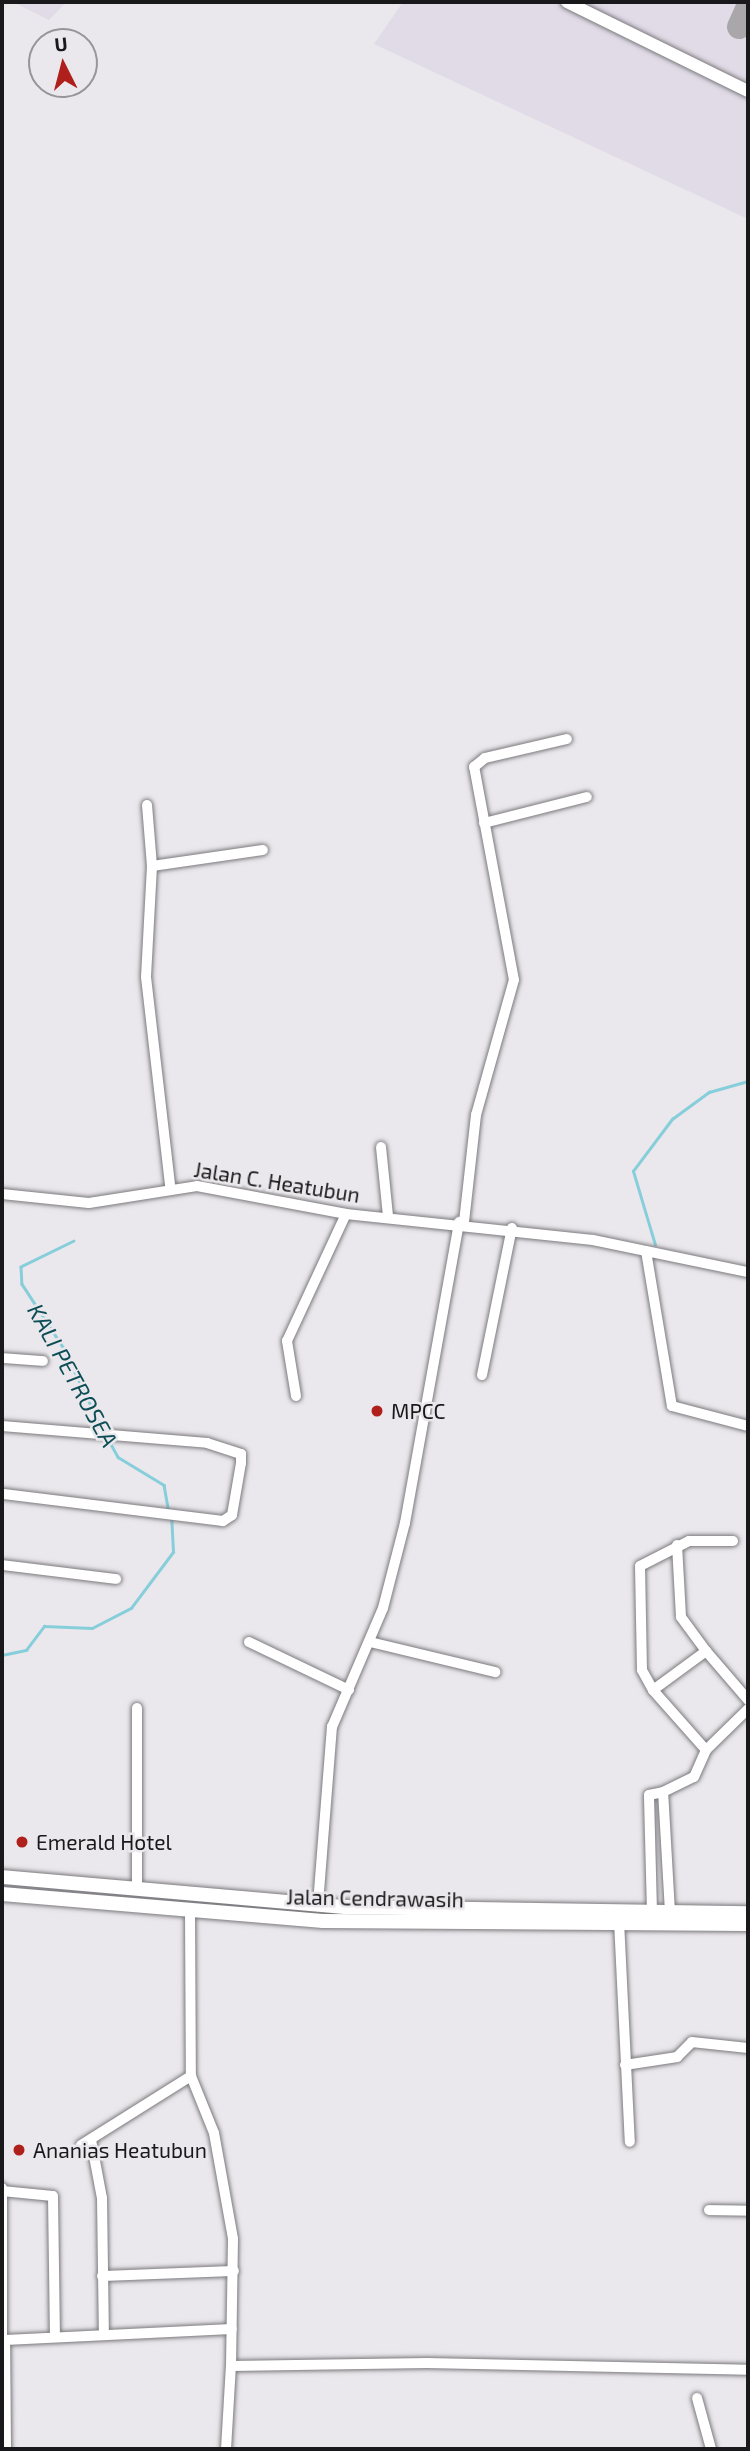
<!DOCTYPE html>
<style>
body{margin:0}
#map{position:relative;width:750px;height:2451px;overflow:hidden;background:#eae8ec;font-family:"Exo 2",sans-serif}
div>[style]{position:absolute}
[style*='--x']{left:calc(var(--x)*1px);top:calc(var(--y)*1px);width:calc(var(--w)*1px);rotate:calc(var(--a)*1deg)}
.built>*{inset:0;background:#e0dbe7}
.stream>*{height:2.5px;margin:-1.25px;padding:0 1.25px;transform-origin:1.25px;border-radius:1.25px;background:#87cedb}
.taxiway>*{height:24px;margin:-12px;padding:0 12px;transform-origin:12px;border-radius:12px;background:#a9a7aa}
.roads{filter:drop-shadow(0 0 2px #7c7a7e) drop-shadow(0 0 2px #7c7a7e)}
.minor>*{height:10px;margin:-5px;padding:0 5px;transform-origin:5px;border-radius:5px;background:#fff}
.tertiary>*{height:12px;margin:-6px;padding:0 6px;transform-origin:6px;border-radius:6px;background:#fff}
.secondary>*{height:14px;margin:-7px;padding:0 7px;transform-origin:7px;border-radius:7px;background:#fff}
.dots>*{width:19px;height:19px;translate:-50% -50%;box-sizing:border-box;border:4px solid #eae8ec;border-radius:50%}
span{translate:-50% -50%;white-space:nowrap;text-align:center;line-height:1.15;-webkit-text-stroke:5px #eae8ec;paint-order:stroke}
.street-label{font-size:21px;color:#19181a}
.poi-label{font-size:21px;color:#19181a}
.left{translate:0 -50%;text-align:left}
.water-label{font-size:23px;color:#0c4d56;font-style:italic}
.frame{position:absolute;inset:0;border:4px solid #19181a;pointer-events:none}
.north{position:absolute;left:28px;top:28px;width:70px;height:70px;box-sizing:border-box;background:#eae8ec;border:2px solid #969598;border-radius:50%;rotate:354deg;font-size:19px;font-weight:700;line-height:28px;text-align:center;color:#19181a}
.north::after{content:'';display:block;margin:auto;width:24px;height:32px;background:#af1f1c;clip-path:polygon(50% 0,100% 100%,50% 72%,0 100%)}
</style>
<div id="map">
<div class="built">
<i style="clip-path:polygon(13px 2px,66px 2px,49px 20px)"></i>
<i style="clip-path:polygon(403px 2px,748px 2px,748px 219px,374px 44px)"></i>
</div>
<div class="stream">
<i style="--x:74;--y:1241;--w:59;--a:153.9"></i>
<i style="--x:21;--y:1267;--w:17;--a:87"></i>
<i style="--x:22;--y:1284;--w:75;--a:56.9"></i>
<i style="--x:63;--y:1347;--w:93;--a:64.5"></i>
<i style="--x:655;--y:1245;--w:77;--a:-106.6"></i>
<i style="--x:633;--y:1171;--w:65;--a:-53.1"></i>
<i style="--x:672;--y:1119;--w:46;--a:-36.1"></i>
<i style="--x:709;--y:1092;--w:41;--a:-15.8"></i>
<i style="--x:107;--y:1437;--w:23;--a:61"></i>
<i style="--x:118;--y:1457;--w:54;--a:31.3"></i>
<i style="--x:164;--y:1485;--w:27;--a:80"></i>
<i style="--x:2;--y:1655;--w:25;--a:-12"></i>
<i style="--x:26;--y:1650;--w:30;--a:-53"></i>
<i style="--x:44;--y:1626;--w:48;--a:2.4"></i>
<i style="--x:92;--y:1628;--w:44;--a:-27.1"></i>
<i style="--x:131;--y:1608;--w:70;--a:-53.1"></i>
<i style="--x:173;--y:1552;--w:34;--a:-93"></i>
</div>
<div class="taxiway">
<i style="--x:739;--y:27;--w:22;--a:-66"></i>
</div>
<div class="roads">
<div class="minor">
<i style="--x:147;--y:805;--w:61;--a:85.3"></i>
<i style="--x:152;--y:866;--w:111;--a:93.1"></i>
<i style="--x:146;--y:977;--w:210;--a:83.4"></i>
<i style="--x:484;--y:823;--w:106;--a:-14.2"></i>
<i style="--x:152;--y:866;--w:112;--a:-8.2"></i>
<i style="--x:381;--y:1147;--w:69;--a:84.2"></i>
<i style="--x:2;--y:1194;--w:87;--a:5.9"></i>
<i style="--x:89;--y:1203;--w:109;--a:-8.9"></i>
<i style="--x:197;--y:1186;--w:152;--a:10.6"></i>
<i style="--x:346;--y:1214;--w:248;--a:6"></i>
<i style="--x:593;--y:1240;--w:158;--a:11.7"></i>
<i style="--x:464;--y:1222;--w:108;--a:-83.6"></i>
<i style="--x:476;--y:1115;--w:140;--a:-74.3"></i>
<i style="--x:514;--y:980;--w:217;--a:-100.6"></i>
<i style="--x:474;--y:767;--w:14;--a:-39"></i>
<i style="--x:485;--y:758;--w:84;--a:-13"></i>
<i style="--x:646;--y:1251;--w:157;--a:80.5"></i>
<i style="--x:672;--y:1406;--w:79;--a:14.7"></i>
<i style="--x:2;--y:1358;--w:41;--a:4.2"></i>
<i style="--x:482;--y:1375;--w:150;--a:-78.5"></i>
<i style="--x:296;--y:1396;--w:56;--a:-99.3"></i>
<i style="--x:287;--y:1341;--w:140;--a:-65.1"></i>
<i style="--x:2;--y:1426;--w:206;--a:4.7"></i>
<i style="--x:207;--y:1443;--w:36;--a:18"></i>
<i style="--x:241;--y:1454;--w:9;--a:90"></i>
<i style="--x:241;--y:1463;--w:53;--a:99.8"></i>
<i style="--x:232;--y:1515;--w:11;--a:146"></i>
<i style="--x:223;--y:1521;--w:223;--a:-173"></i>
<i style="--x:677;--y:1545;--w:72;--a:86.8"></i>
<i style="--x:681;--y:1617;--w:42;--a:53.7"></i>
<i style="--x:2;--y:1565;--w:115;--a:7"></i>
<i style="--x:249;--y:1642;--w:111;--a:25.6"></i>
<i style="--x:370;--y:1642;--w:129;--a:13.5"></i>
<i style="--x:653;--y:1690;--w:23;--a:-119"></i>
<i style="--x:642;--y:1670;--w:104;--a:-91.1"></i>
<i style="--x:640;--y:1566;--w:55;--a:-27"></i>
<i style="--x:689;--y:1541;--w:44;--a:0"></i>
<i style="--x:706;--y:1750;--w:80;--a:-131.5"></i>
<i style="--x:653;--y:1690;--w:66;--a:-36.3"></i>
<i style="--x:706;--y:1651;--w:65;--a:49.4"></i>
<i style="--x:137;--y:1889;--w:181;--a:-90"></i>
<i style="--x:318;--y:1904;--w:178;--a:-85.5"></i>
<i style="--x:332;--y:1727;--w:129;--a:-66.8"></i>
<i style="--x:383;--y:1608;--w:88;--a:-75.5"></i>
<i style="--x:405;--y:1523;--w:306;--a:-79.8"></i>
<i style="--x:190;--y:1909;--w:167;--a:89.7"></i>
<i style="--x:191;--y:2076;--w:61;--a:68"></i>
<i style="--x:214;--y:2133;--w:108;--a:79.8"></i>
<i style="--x:233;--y:2239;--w:127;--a:90.9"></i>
<i style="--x:231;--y:2366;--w:196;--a:-0.9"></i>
<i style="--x:427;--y:2363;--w:321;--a:1.2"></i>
<i style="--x:652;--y:1912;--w:117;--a:-91.5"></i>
<i style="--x:649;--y:1795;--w:14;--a:-12"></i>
<i style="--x:670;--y:1912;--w:120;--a:-93.3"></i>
<i style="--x:663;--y:1792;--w:34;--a:-26"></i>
<i style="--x:694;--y:1777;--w:30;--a:-66"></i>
<i style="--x:706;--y:1750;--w:59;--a:-44.3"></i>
<i style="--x:619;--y:1921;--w:221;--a:87.2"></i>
<i style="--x:625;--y:2065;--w:53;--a:-8.7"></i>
<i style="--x:677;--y:2057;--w:21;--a:-45"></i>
<i style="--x:692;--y:2042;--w:56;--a:6.1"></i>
<i style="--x:91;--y:2140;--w:59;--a:79.3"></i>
<i style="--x:102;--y:2198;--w:135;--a:89.2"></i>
<i style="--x:81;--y:2145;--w:130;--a:-32.1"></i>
<i style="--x:2;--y:2188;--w:153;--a:90"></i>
<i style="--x:2;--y:2191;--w:51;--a:5.6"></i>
<i style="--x:53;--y:2196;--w:139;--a:89.2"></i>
<i style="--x:709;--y:2210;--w:39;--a:1"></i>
<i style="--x:102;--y:2276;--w:132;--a:-2.2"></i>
<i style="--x:697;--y:2398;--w:53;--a:74.6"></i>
<i style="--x:6;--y:2449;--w:109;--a:-90.5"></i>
<i style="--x:5;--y:2340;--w:227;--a:-2.8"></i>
<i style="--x:226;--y:2449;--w:83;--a:-86.6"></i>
</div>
<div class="tertiary">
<i style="--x:567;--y:2;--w:202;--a:26.2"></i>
</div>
<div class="secondary">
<i style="--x:2;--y:1877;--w:345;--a:5"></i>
<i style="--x:346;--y:1907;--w:402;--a:0.9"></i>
<i style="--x:2;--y:1894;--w:322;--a:4.8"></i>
<i style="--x:323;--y:1921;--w:425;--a:0.4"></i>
</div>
</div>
<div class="dots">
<i style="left:377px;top:1411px;background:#af1f1c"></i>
<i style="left:22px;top:1842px;background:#af1f1c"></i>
<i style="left:19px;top:2150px;background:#af1f1c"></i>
</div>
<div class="street-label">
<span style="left:277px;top:1182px;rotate:9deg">Jalan C. Heatubun</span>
<span style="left:375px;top:1898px;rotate:1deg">Jalan Cendrawasih</span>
</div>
<div class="poi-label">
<span class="left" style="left:391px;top:1411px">MPCC</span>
<span class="left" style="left:36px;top:1842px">Emerald Hotel</span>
<span class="left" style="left:33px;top:2150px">Ananias Heatubun</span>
</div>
<div class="water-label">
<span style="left:73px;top:1375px;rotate:61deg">KALI PETROSEA</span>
</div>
<div class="frame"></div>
<div class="north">U</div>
</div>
